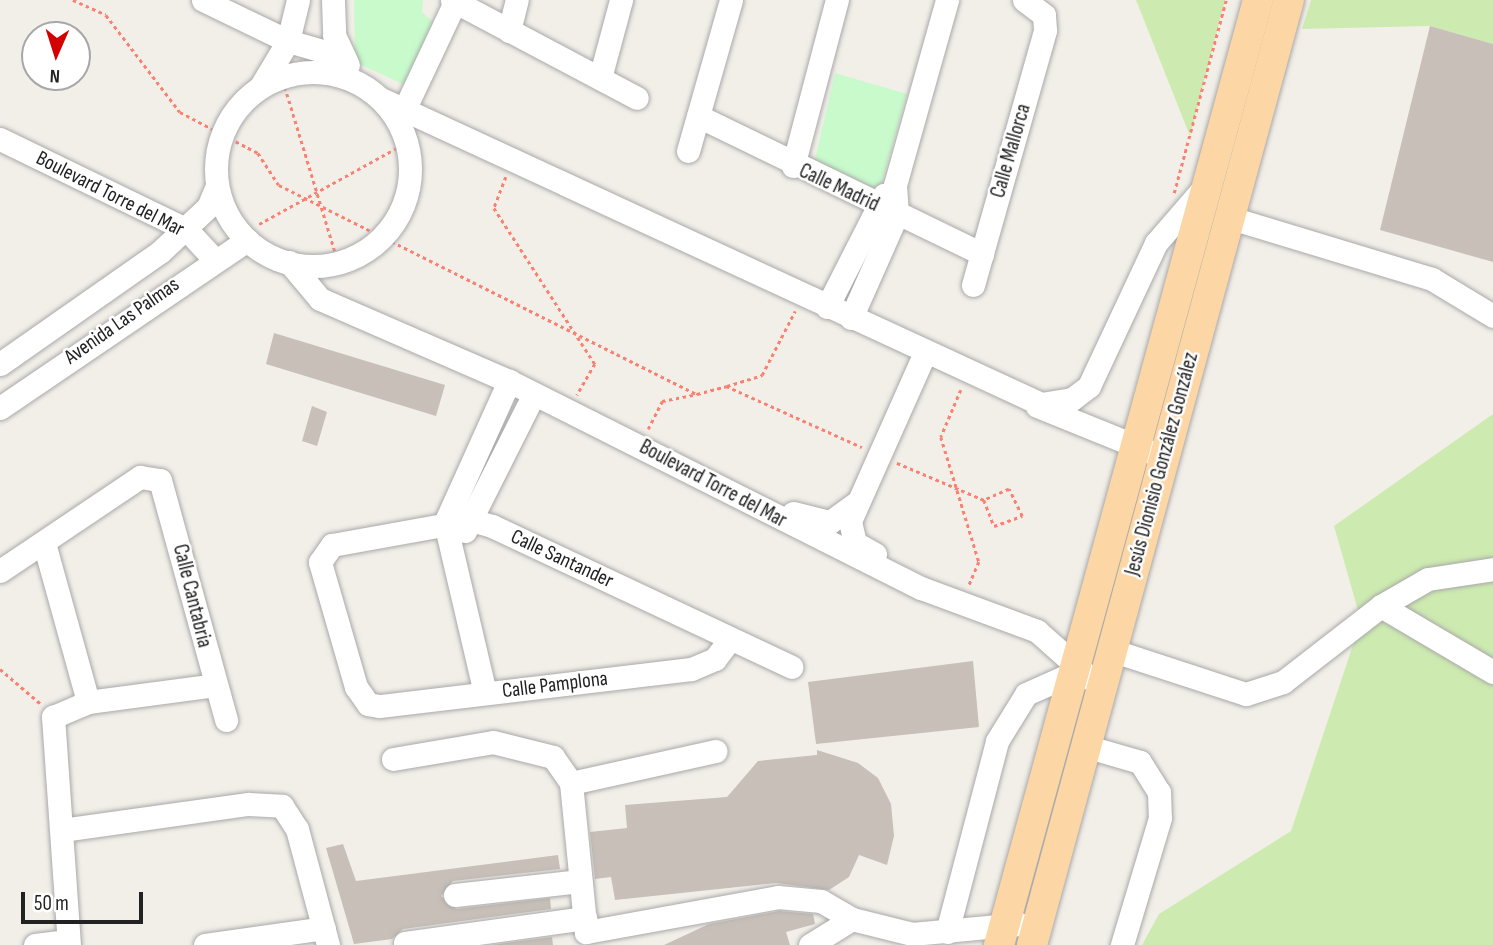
<!DOCTYPE html>
<meta charset="utf-8">
<style>
body{margin:0}
#map{position:relative;width:1493px;height:945px;overflow:hidden;background:#f2efe9;font-family:"Sofia Sans Condensed",sans-serif}
div>[style]{position:absolute}
[style*='--x']{left:calc(var(--x)*1px);top:calc(var(--y)*1px);width:calc(var(--w)*1px);rotate:calc(var(--a)*1deg)}
.grass>*{inset:0;background:#cdebb0}
.park>*{inset:0;background:#c8facc}
.building>*{inset:0;background:#c7bfb8}
.path>*{height:2.5px;margin-top:-1.25px;transform-origin:0;background:repeating-linear-gradient(90deg,#fa8072 0 3.5px,transparent 0 7px)}
.roads{filter:drop-shadow(0 0 2px #a9a9a9) drop-shadow(0 0 2px #a9a9a9)}
.minor>*{height:23px;margin:-11.5px;padding:0 11.5px;transform-origin:11.5px;border-radius:11.5px;background:#fff}
.minor>.ring{margin:-11.5px;padding:0;box-sizing:content-box;background:none;border:23px solid #fff;border-radius:50%}
.major>*{height:30px;margin:-15px;padding:0 15px;transform-origin:15px;border-radius:15px;background:#fcd6a4}
span{translate:-50% -50%;white-space:nowrap;text-align:center;line-height:1.15;-webkit-text-stroke:5px #fff;paint-order:stroke}
.street-label{font-size:21px;color:#222}
.north{position:absolute;left:21px;top:21px;width:70px;height:70px;box-sizing:border-box;background:#fff;border:2px solid #a7a7a7;border-radius:50%;rotate:183deg;font-size:19px;font-weight:700;line-height:28px;text-align:center;color:#222}
.north::after{content:'';display:block;margin:auto;width:24px;height:32px;background:#d40000;clip-path:polygon(50% 0,100% 100%,50% 72%,0 100%)}
.scale{position:absolute;left:21px;top:892px;width:122px;height:32px;box-sizing:border-box;border:4px solid #222;border-top:0;padding-left:9px;font-size:21px;line-height:24px;white-space:nowrap;color:#222;-webkit-text-stroke:5px #fff;paint-order:stroke}
</style>
<div id="map">
<div class="grass">
<i style="clip-path:polygon(1136px 0,1225px 0,1190px 136px)"></i>
<i style="clip-path:polygon(1311px 0,1493px 0,1493px 44px,1430px 26px,1302px 29px)"></i>
<i style="clip-path:polygon(1493px 414px,1493px 945px,1142px 945px,1159px 914px,1291px 831px,1361px 621px,1334px 526px)"></i>
</div>
<div class="park">
<i style="clip-path:polygon(354px 0,423px 0,422px 12px,434px 23px,407px 86px,355px 62px)"></i>
<i style="clip-path:polygon(835px 73px,907px 94px,879px 192px,814px 164px)"></i>
</div>
<div class="building">
<i style="clip-path:polygon(1430px 26px,1493px 44px,1493px 262px,1380px 230px)"></i>
<i style="clip-path:polygon(274px 333px,445px 385px,436px 416px,266px 364px)"></i>
<i style="clip-path:polygon(312px 406px,327px 412px,317px 446px,302px 441px)"></i>
<i style="clip-path:polygon(973px 661px,979px 727px,816px 744px,808px 682px)"></i>
<i style="clip-path:polygon(817px 750px,858px 763px,878px 778px,891px 804px,894px 836px,887px 865px,859px 855px,849px 877px,829px 890px,776px 883px,615px 900px,611px 877px,595px 879px,590px 832px,627px 828px,625px 805px,727px 797px,758px 761px,817px 755px)"></i>
<i style="clip-path:polygon(343px 844px,356px 881px,558px 855px,560px 869px,453px 881px,441px 896px,456px 909px,550px 898px,551px 909px,403px 929px,392px 939px,354px 944px,326px 848px)"></i>
<i style="clip-path:polygon(779px 911px,813px 914px,815px 924px,786px 932px,790px 945px,664px 945px,709px 924px)"></i>
<i style="clip-path:polygon(552px 937px,553px 945px,492px 945px)"></i>
</div>
<div class="path">
<i style="--x:73;--y:0;--w:36;--a:24"></i>
<i style="--x:106;--y:15;--w:122;--a:52.7"></i>
<i style="--x:180;--y:112;--w:88;--a:27.7"></i>
<i style="--x:258;--y:153;--w:38;--a:57"></i>
<i style="--x:279;--y:185;--w:467;--a:26.6"></i>
<i style="--x:697;--y:394;--w:30;--a:-15"></i>
<i style="--x:726;--y:386;--w:149;--a:24.2"></i>
<i style="--x:285;--y:87;--w:182;--a:73.1"></i>
<i style="--x:506;--y:177;--w:33;--a:111"></i>
<i style="--x:494;--y:208;--w:186;--a:57.1"></i>
<i style="--x:595;--y:364;--w:36;--a:120"></i>
<i style="--x:1174;--y:193;--w:200;--a:-74.9"></i>
<i style="--x:259;--y:224;--w:168;--a:-28.9"></i>
<i style="--x:727;--y:386;--w:37;--a:-17"></i>
<i style="--x:762;--y:375;--w:72;--a:-62.7"></i>
<i style="--x:961;--y:390;--w:51;--a:113.1"></i>
<i style="--x:941;--y:437;--w:131;--a:73.1"></i>
<i style="--x:979;--y:562;--w:25;--a:113"></i>
<i style="--x:648;--y:429;--w:31;--a:-63"></i>
<i style="--x:662;--y:401;--w:36;--a:-11"></i>
<i style="--x:897;--y:463;--w:95;--a:23"></i>
<i style="--x:984;--y:500;--w:28;--a:69"></i>
<i style="--x:994;--y:526;--w:30;--a:-20"></i>
<i style="--x:1022;--y:516;--w:30;--a:-116"></i>
<i style="--x:1009;--y:489;--w:27;--a:156"></i>
<i style="--x:0;--y:669;--w:54;--a:40.5"></i>
</div>
<div class="roads">
<div class="minor">
<i style="--x:203;--y:0;--w:94;--a:25.8"></i>
<i style="--x:288;--y:41;--w:54;--a:16.1"></i>
<i style="--x:333;--y:0;--w:35;--a:88"></i>
<i style="--x:334;--y:35;--w:33;--a:65"></i>
<i style="--x:452;--y:0;--w:209;--a:27.9"></i>
<i style="--x:509;--y:31;--w:32;--a:-76"></i>
<i class="ring" style="left:216px;top:72px;width:171px;height:171px"></i>
<i style="--x:600;--y:78;--w:81;--a:-74.9"></i>
<i style="--x:261;--y:86;--w:52;--a:-59"></i>
<i style="--x:288;--y:41;--w:42;--a:-76.3"></i>
<i style="--x:381;--y:99;--w:727;--a:24.8"></i>
<i style="--x:1041;--y:404;--w:31;--a:-9"></i>
<i style="--x:1072;--y:399;--w:21;--a:-37"></i>
<i style="--x:1089;--y:386;--w:158;--a:-64.9"></i>
<i style="--x:1156;--y:243;--w:77;--a:-49.2"></i>
<i style="--x:406;--y:106;--w:115;--a:-64.8"></i>
<i style="--x:698;--y:116;--w:316;--a:25.9"></i>
<i style="--x:0;--y:139;--w:208;--a:25.9"></i>
<i style="--x:187;--y:230;--w:40;--a:47"></i>
<i style="--x:688;--y:151;--w:157;--a:-74.1"></i>
<i style="--x:793;--y:166;--w:172;--a:-75.2"></i>
<i style="--x:1228;--y:217;--w:213;--a:16.9"></i>
<i style="--x:1432;--y:279;--w:71;--a:31.2"></i>
<i style="--x:289;--y:262;--w:48;--a:50"></i>
<i style="--x:320;--y:299;--w:206;--a:23.5"></i>
<i style="--x:509;--y:381;--w:461;--a:26.7"></i>
<i style="--x:921;--y:588;--w:124;--a:20.3"></i>
<i style="--x:1037;--y:631;--w:84;--a:41.6"></i>
<i style="--x:973;--y:285;--w:265;--a:-74.2"></i>
<i style="--x:1045;--y:30;--w:15;--a:-94"></i>
<i style="--x:1044;--y:15;--w:25;--a:-143"></i>
<i style="--x:827;--y:307;--w:126;--a:-63"></i>
<i style="--x:851;--y:318;--w:114;--a:-66.1"></i>
<i style="--x:897;--y:214;--w:29;--a:-94"></i>
<i style="--x:895;--y:185;--w:192;--a:-74.3"></i>
<i style="--x:0;--y:364;--w:195;--a:-35"></i>
<i style="--x:160;--y:252;--w:66;--a:-43.2"></i>
<i style="--x:208;--y:207;--w:23;--a:-67"></i>
<i style="--x:1037;--y:406;--w:136;--a:22"></i>
<i style="--x:0;--y:408;--w:299;--a:-34.2"></i>
<i style="--x:793;--y:513;--w:38;--a:14"></i>
<i style="--x:830;--y:522;--w:31;--a:-36"></i>
<i style="--x:465;--y:531;--w:153;--a:-63.3"></i>
<i style="--x:44;--y:543;--w:165;--a:74.5"></i>
<i style="--x:875;--y:554;--w:23;--a:-151"></i>
<i style="--x:855;--y:543;--w:23;--a:-103"></i>
<i style="--x:850;--y:521;--w:182;--a:-66"></i>
<i style="--x:0;--y:571;--w:169;--a:-33.9"></i>
<i style="--x:140;--y:477;--w:20;--a:9"></i>
<i style="--x:160;--y:480;--w:249;--a:74.6"></i>
<i style="--x:1381;--y:606;--w:54;--a:-29.9"></i>
<i style="--x:1428;--y:579;--w:66;--a:-8.7"></i>
<i style="--x:730;--y:639;--w:25;--a:127"></i>
<i style="--x:715;--y:659;--w:26;--a:157"></i>
<i style="--x:691;--y:669;--w:314;--a:173.2"></i>
<i style="--x:379;--y:706;--w:11;--a:-170"></i>
<i style="--x:368;--y:704;--w:21;--a:-125"></i>
<i style="--x:356;--y:687;--w:130;--a:-106.1"></i>
<i style="--x:320;--y:562;--w:21;--a:-55"></i>
<i style="--x:332;--y:545;--w:141;--a:-10.2"></i>
<i style="--x:471;--y:520;--w:22;--a:16"></i>
<i style="--x:492;--y:526;--w:331;--a:25.2"></i>
<i style="--x:1111;--y:650;--w:142;--a:18.1"></i>
<i style="--x:1246;--y:694;--w:39;--a:-18"></i>
<i style="--x:1283;--y:682;--w:124;--a:-37.8"></i>
<i style="--x:1381;--y:606;--w:130;--a:30.5"></i>
<i style="--x:485;--y:693;--w:175;--a:-103.2"></i>
<i style="--x:445;--y:523;--w:156;--a:-65.7"></i>
<i style="--x:1085;--y:746;--w:57;--a:16.2"></i>
<i style="--x:1140;--y:762;--w:36;--a:58"></i>
<i style="--x:1159;--y:792;--w:26;--a:88"></i>
<i style="--x:1160;--y:818;--w:133;--a:106.7"></i>
<i style="--x:393;--y:759;--w:101;--a:-9.6"></i>
<i style="--x:493;--y:742;--w:62;--a:14"></i>
<i style="--x:553;--y:757;--w:32;--a:55"></i>
<i style="--x:571;--y:783;--w:150;--a:84.3"></i>
<i style="--x:586;--y:932;--w:195;--a:-10.3"></i>
<i style="--x:778;--y:897;--w:43;--a:5.3"></i>
<i style="--x:821;--y:901;--w:36;--a:30"></i>
<i style="--x:852;--y:919;--w:62;--a:14"></i>
<i style="--x:912;--y:934;--w:108;--a:-5.3"></i>
<i style="--x:571;--y:783;--w:148;--a:-12.5"></i>
<i style="--x:62;--y:830;--w:188;--a:-8"></i>
<i style="--x:248;--y:804;--w:34;--a:3"></i>
<i style="--x:282;--y:806;--w:27;--a:57"></i>
<i style="--x:297;--y:829;--w:120;--a:75"></i>
<i style="--x:455;--y:895;--w:126;--a:-6.4"></i>
<i style="--x:947;--y:932;--w:197;--a:-75.3"></i>
<i style="--x:997;--y:741;--w:55;--a:-58.3"></i>
<i style="--x:1026;--y:694;--w:49;--a:-24"></i>
<i style="--x:405;--y:943;--w:182;--a:-7.9"></i>
<i style="--x:35;--y:945;--w:33;--a:-7"></i>
<i style="--x:69;--y:945;--w:229;--a:-94"></i>
<i style="--x:53;--y:717;--w:38;--a:-23"></i>
<i style="--x:88;--y:702;--w:128;--a:-7.6"></i>
<i style="--x:205;--y:945;--w:120;--a:-8.1"></i>
<i style="--x:810;--y:945;--w:49;--a:-31.8"></i>
</div>
<div class="major">
<i style="--x:999;--y:945;--w:980;--a:-74.67"></i>
<i style="--x:1032;--y:945;--w:979;--a:-74.79"></i>
</div>
</div>
<div class="street-label">
<span style="left:1011px;top:151px;rotate:-74deg">Calle Mallorca</span>
<span style="left:839px;top:188px;rotate:25deg">Calle Madrid</span>
<span style="left:110px;top:194px;rotate:27deg">Boulevard Torre del Mar</span>
<span style="left:122px;top:321px;rotate:-35deg">Avenida Las Palmas</span>
<span style="left:1162px;top:464px;rotate:-75deg">Jesús Dionisio González González</span>
<span style="left:713px;top:484px;rotate:28deg">Boulevard Torre del Mar</span>
<span style="left:562px;top:559px;rotate:25deg">Calle Santander</span>
<span style="left:192px;top:596px;rotate:76deg">Calle Cantabria</span>
<span style="left:555px;top:685px;rotate:-7deg">Calle Pamplona</span>
</div>
<div class="north">N</div>
<div class="scale">50 m</div>
</div>
